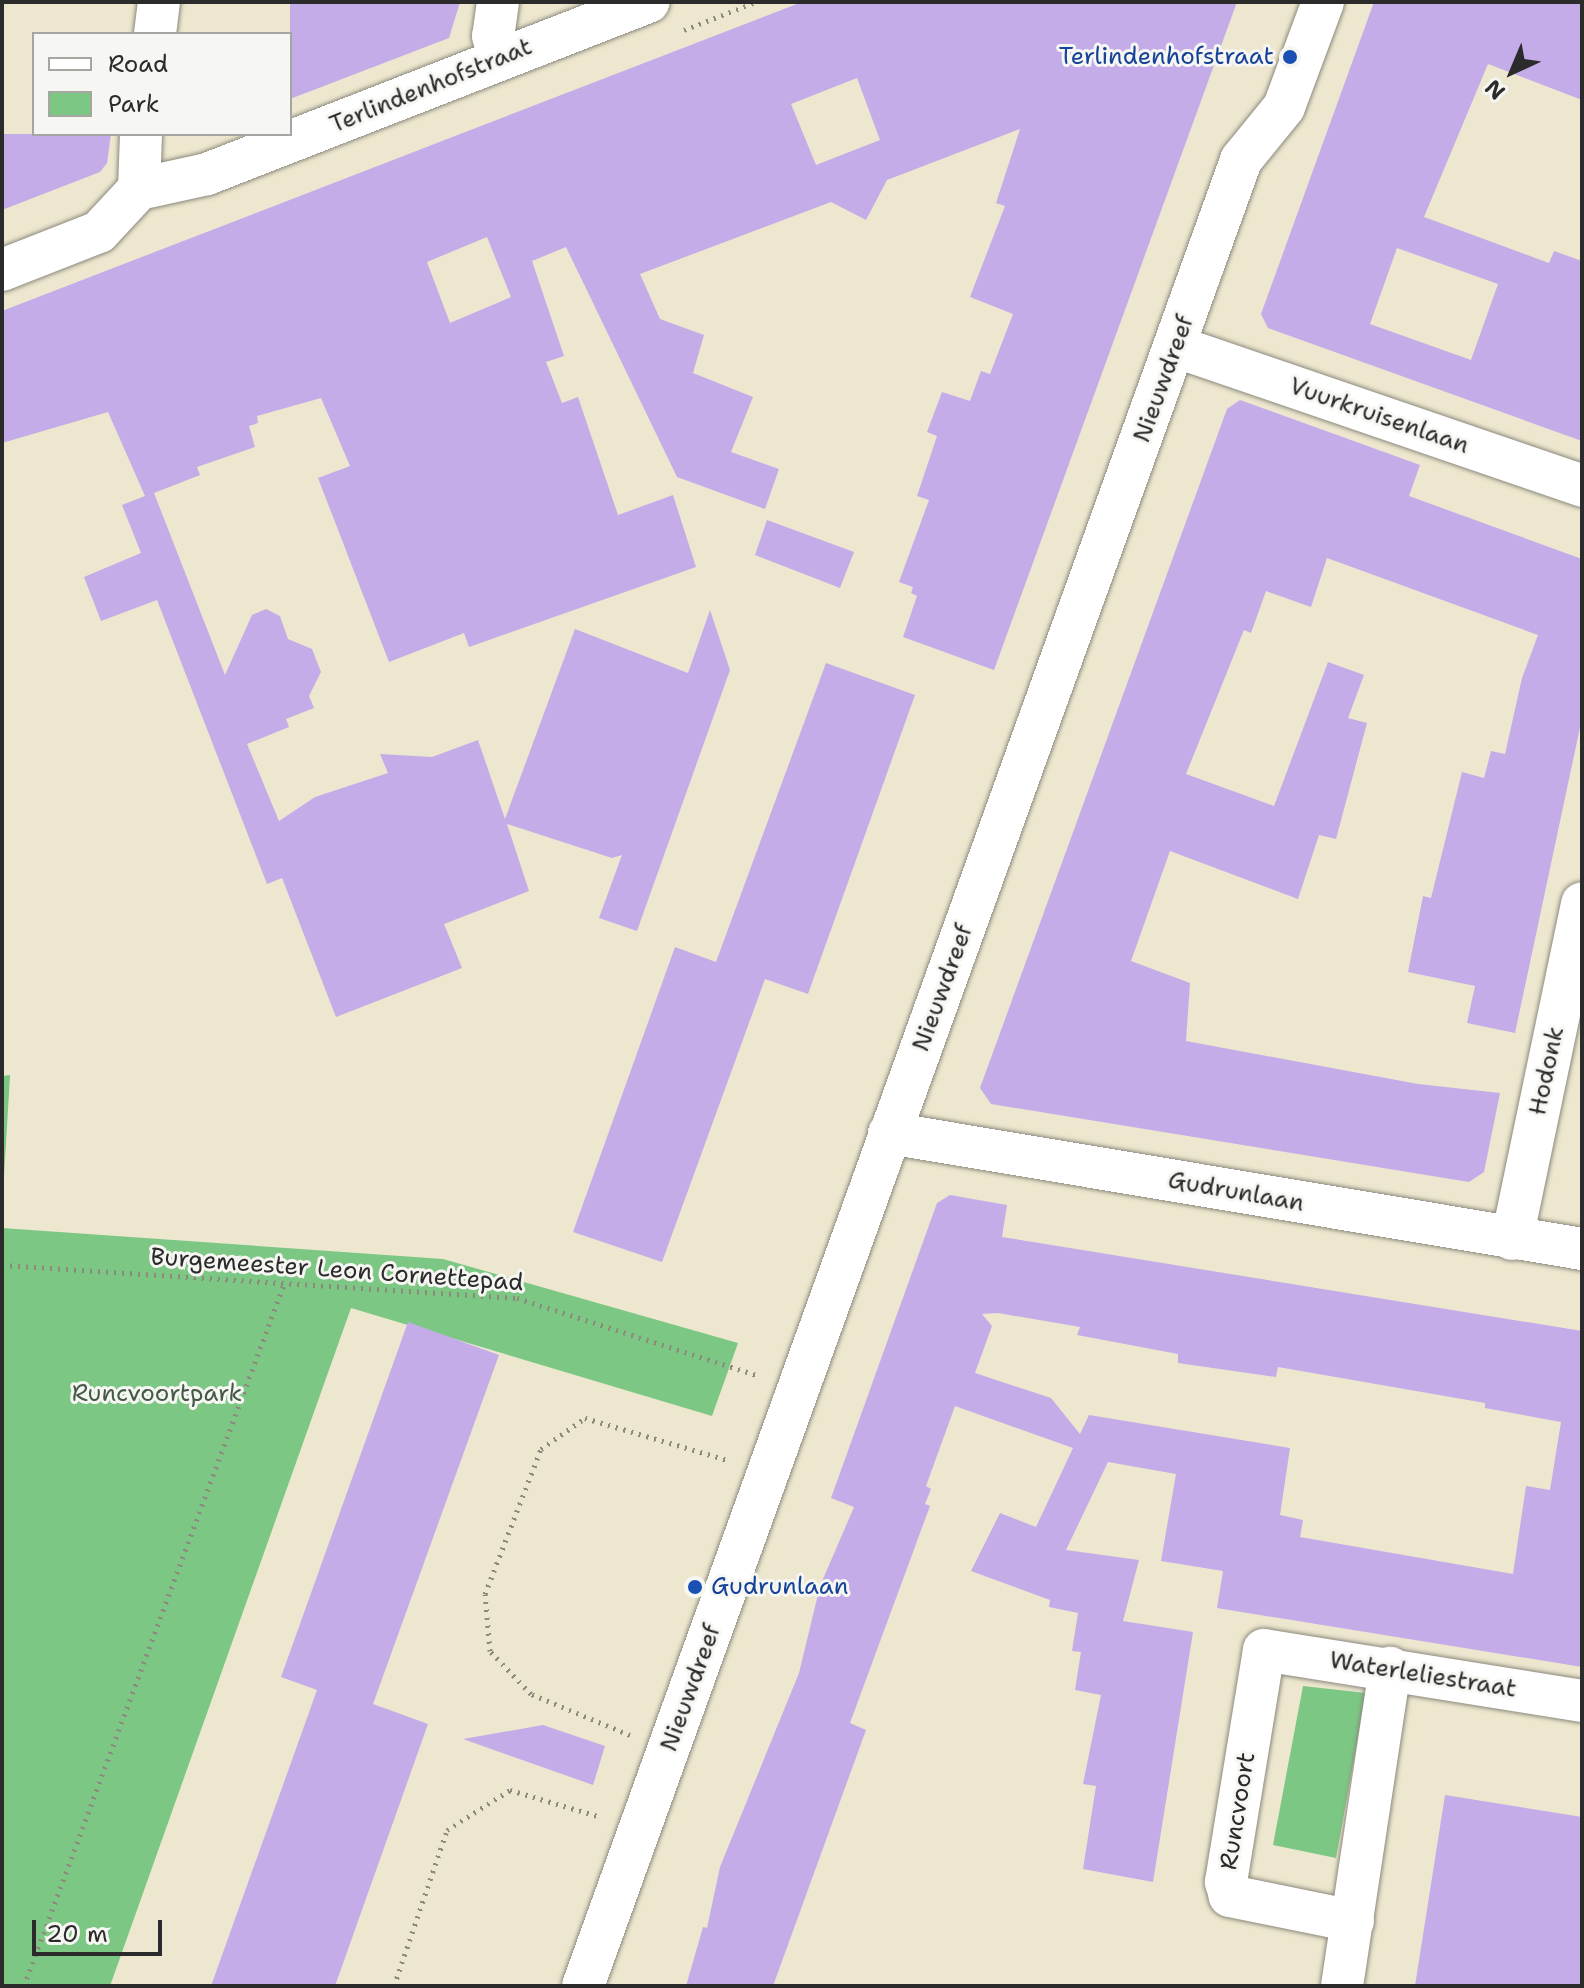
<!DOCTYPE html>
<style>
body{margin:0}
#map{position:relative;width:1584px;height:1988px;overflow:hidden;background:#ede7cf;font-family:"Shantell Sans",sans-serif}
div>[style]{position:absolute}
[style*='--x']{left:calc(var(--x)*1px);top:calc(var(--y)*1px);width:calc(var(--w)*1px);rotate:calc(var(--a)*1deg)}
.green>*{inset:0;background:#7dc785}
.building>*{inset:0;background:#c4ace9}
.path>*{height:5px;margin-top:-2.5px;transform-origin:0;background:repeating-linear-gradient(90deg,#8c897d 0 2px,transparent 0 8px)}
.roads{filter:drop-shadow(0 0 2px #8c897d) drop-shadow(0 0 2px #8c897d)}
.minor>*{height:42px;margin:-21px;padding:0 21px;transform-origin:21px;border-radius:21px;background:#fff}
.dots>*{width:22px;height:22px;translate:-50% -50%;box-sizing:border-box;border:4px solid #f6f6f2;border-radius:50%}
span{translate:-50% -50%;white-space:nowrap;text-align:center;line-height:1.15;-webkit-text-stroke:6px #f6f6f2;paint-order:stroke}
.transit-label{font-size:24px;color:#164399}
.right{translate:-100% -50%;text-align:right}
.left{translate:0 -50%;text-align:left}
.street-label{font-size:24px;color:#2b2b2b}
.park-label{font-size:24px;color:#445a46}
.frame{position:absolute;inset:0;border:4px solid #2b2b2b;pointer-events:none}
.legend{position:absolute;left:32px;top:32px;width:260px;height:104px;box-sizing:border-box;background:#f6f6f2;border:2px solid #a5a5a2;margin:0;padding:10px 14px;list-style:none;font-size:24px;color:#2b2b2b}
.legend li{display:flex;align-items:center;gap:16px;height:40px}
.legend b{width:40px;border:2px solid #a5a5a2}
.north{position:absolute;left:1472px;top:32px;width:80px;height:80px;-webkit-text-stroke:6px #f6f6f2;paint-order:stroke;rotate:224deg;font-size:22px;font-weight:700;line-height:32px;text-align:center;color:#2b2b2b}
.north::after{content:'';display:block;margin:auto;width:28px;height:36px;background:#2b2b2b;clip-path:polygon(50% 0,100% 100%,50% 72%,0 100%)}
.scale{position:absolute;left:32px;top:1920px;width:130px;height:36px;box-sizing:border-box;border:4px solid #2b2b2b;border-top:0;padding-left:10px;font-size:24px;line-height:28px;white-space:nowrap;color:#2b2b2b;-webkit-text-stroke:6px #f6f6f2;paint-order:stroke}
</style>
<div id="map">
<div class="green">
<i style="clip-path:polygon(10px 1075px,10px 1076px,2px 1209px,2px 1076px)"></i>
<i style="clip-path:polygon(2px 1228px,443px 1259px,738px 1343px,712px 1416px,351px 1308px,110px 1986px,2px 1986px)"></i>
<i style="clip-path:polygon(1303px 1686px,1366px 1693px,1336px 1858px,1273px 1845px)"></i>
</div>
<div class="building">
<i style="clip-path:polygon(290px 2px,460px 2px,449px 38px,290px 99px)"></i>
<i style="clip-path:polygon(evenodd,802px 2px,1237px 2px,994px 670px,903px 637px,917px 596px,911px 593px,913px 587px,899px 582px,929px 500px,917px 496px,937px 436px,927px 432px,942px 392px,970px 401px,981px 371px,990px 374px,1013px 314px,970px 297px,1005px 206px,996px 203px,1020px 129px,887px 180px,866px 220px,831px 202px,640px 274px,660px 319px,704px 335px,693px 373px,753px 397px,731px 452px,779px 469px,765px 509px,677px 477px,566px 247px,532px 261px,564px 356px,546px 362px,562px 403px,578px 397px,618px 515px,673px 495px,696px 567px,469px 647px,464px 633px,389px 662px,318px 478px,350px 466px,321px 398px,257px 416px,258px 423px,249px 426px,255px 447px,197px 467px,200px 475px,154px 493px,225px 675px,252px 615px,266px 609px,280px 616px,288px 639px,312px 649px,321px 672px,309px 696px,314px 708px,286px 719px,289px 727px,247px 744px,279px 821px,315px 797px,388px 773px,380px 754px,432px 757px,478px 740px,505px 819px,575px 629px,688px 673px,710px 610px,730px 670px,637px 931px,599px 918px,622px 855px,612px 858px,507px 824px,529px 891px,444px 924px,462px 968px,336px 1017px,282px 878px,267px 884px,157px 600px,101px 621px,84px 577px,141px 553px,122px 505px,145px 496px,108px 412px,2px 443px,2px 311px,802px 2px,857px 78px,880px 140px,816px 165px,791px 104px,857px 78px,802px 2px,487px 237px,511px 297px,450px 323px,427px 262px,487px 237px)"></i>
<i style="clip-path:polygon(evenodd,1374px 2px,1582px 2px,1582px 100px,1488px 64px,1424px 217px,1549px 263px,1554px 251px,1582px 261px,1582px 441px,1268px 328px,1261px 314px,1374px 2px,1397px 248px,1498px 284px,1471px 360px,1370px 324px,1397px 248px)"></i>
<i style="clip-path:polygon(2px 134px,111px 134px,107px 163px,100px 172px,2px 210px)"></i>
<i style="clip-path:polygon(1240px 400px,1420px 465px,1409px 496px,1582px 559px,1582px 718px,1515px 1033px,1467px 1023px,1475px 986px,1408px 972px,1423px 896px,1431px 898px,1462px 772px,1484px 778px,1491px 751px,1505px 754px,1522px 678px,1538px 635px,1327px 558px,1311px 607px,1266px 591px,1251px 633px,1244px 630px,1186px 774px,1274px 806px,1328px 662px,1364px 675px,1348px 718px,1367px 723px,1336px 839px,1319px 835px,1298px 899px,1170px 851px,1131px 961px,1190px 983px,1186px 1041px,1418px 1084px,1500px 1093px,1484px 1172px,1469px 1182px,991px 1104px,980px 1088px,1227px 409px)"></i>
<i style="clip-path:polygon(767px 520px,854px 552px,840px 588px,755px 555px)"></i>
<i style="clip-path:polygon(826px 663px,915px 695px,808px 994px,765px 979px,662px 1262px,573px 1232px,675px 947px,716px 962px)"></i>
<i style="clip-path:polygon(evenodd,950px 1195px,1007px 1205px,1002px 1237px,1582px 1331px,1582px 1667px,1217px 1608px,1223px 1571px,1161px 1561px,1176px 1474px,1108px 1462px,1066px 1550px,1139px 1560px,1123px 1621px,1193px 1632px,1153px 1882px,1083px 1869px,1096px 1786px,1083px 1784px,1101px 1695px,1075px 1690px,1081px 1652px,1072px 1651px,1078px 1613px,1049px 1607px,1050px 1600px,971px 1571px,1000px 1513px,1036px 1527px,1073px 1448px,955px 1406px,926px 1486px,931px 1489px,925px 1504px,930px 1506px,850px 1723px,866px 1730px,773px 1986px,686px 1986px,703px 1927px,707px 1928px,720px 1867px,799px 1673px,820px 1586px,854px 1507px,831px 1498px,937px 1203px,950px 1195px,998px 1313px,1080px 1327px,1077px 1335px,1178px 1354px,1178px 1363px,1276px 1377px,1278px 1367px,1485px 1403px,1485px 1408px,1561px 1422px,1550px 1490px,1526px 1486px,1513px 1574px,1300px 1537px,1303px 1520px,1280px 1515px,1290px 1448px,1089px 1415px,1080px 1434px,1051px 1398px,975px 1373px,992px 1326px,982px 1314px,998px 1313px)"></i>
<i style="clip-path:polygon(408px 1322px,499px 1355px,373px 1704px,428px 1724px,335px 1986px,211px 1986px,317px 1690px,281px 1677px)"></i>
<i style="clip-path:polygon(543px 1725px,605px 1746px,593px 1785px,463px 1739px)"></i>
<i style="clip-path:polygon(1445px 1795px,1582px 1817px,1582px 1986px,1415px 1986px)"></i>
</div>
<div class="path">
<i style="--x:684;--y:30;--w:77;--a:-21.3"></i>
<i style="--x:2;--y:1265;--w:516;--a:3.67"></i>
<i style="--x:517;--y:1298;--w:252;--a:17.8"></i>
<i style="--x:630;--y:1735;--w:107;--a:-157.5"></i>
<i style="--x:531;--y:1694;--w:59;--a:-133.6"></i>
<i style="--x:490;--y:1651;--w:57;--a:-95"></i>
<i style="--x:485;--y:1594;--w:155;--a:-68.9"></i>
<i style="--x:541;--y:1449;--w:54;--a:-35.2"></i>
<i style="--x:585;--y:1418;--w:149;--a:16.4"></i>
<i style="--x:24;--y:1986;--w:752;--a:-69.68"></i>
<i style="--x:394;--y:1986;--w:165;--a:-71.2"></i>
<i style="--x:447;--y:1830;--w:75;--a:-32.4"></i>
<i style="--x:510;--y:1790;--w:92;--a:16.5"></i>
</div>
<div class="roads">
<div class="minor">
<i style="--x:498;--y:2;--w:34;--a:98"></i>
<i style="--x:493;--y:36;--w:22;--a:74"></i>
<i style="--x:155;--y:34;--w:32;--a:-83"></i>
<i style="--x:139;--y:189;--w:55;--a:-87.9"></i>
<i style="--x:2;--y:270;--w:104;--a:-21.4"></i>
<i style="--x:99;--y:232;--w:59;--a:-47.1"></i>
<i style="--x:139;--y:189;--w:70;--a:-12.4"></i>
<i style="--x:207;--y:174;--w:474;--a:-21.3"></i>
<i style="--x:1177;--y:347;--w:428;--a:18.9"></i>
<i style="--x:889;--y:1133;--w:703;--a:9.5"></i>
<i style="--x:1512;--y:1239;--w:343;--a:-78.2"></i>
<i style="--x:1353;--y:1921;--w:126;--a:-168.5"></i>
<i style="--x:1230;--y:1896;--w:15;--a:-106"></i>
<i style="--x:1226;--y:1882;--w:235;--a:-80.7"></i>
<i style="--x:1264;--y:1650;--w:322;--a:9.1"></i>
<i style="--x:583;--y:1986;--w:1941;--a:-70.18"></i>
<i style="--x:1241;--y:160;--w:68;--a:-50.9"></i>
<i style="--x:1284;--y:107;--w:112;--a:-69.6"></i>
<i style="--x:1342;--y:1986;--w:322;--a:-81.4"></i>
</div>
</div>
<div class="dots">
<i style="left:1290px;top:57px;background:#1a4fb4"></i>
<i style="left:695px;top:1587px;background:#1a4fb4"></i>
</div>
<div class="transit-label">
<span class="right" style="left:1274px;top:57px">Terlindenhofstraat</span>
<span class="left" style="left:711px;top:1587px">Gudrunlaan</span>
</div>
<div class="street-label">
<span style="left:431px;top:86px;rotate:-22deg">Terlindenhofstraat</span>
<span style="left:1164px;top:379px;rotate:-70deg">Nieuwdreef</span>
<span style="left:1379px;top:416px;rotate:19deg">Vuurkruisenlaan</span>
<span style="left:943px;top:988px;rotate:-70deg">Nieuwdreef</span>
<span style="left:1547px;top:1071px;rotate:-78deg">Hodonk</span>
<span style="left:1236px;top:1192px;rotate:10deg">Gudrunlaan</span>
<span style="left:337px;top:1270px;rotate:4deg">Burgemeester Leon Cornettepad</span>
<span style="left:1423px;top:1675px;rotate:9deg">Waterleliestraat</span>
<span style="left:691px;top:1688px;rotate:-70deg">Nieuwdreef</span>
<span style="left:1238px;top:1811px;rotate:-81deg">Runcvoort</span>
</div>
<div class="park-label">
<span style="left:157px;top:1394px">Runcvoortpark</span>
</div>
<div class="frame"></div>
<ul class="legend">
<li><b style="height:10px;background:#fff"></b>Road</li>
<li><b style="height:22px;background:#7dc785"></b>Park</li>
</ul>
<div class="north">N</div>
<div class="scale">20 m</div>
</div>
